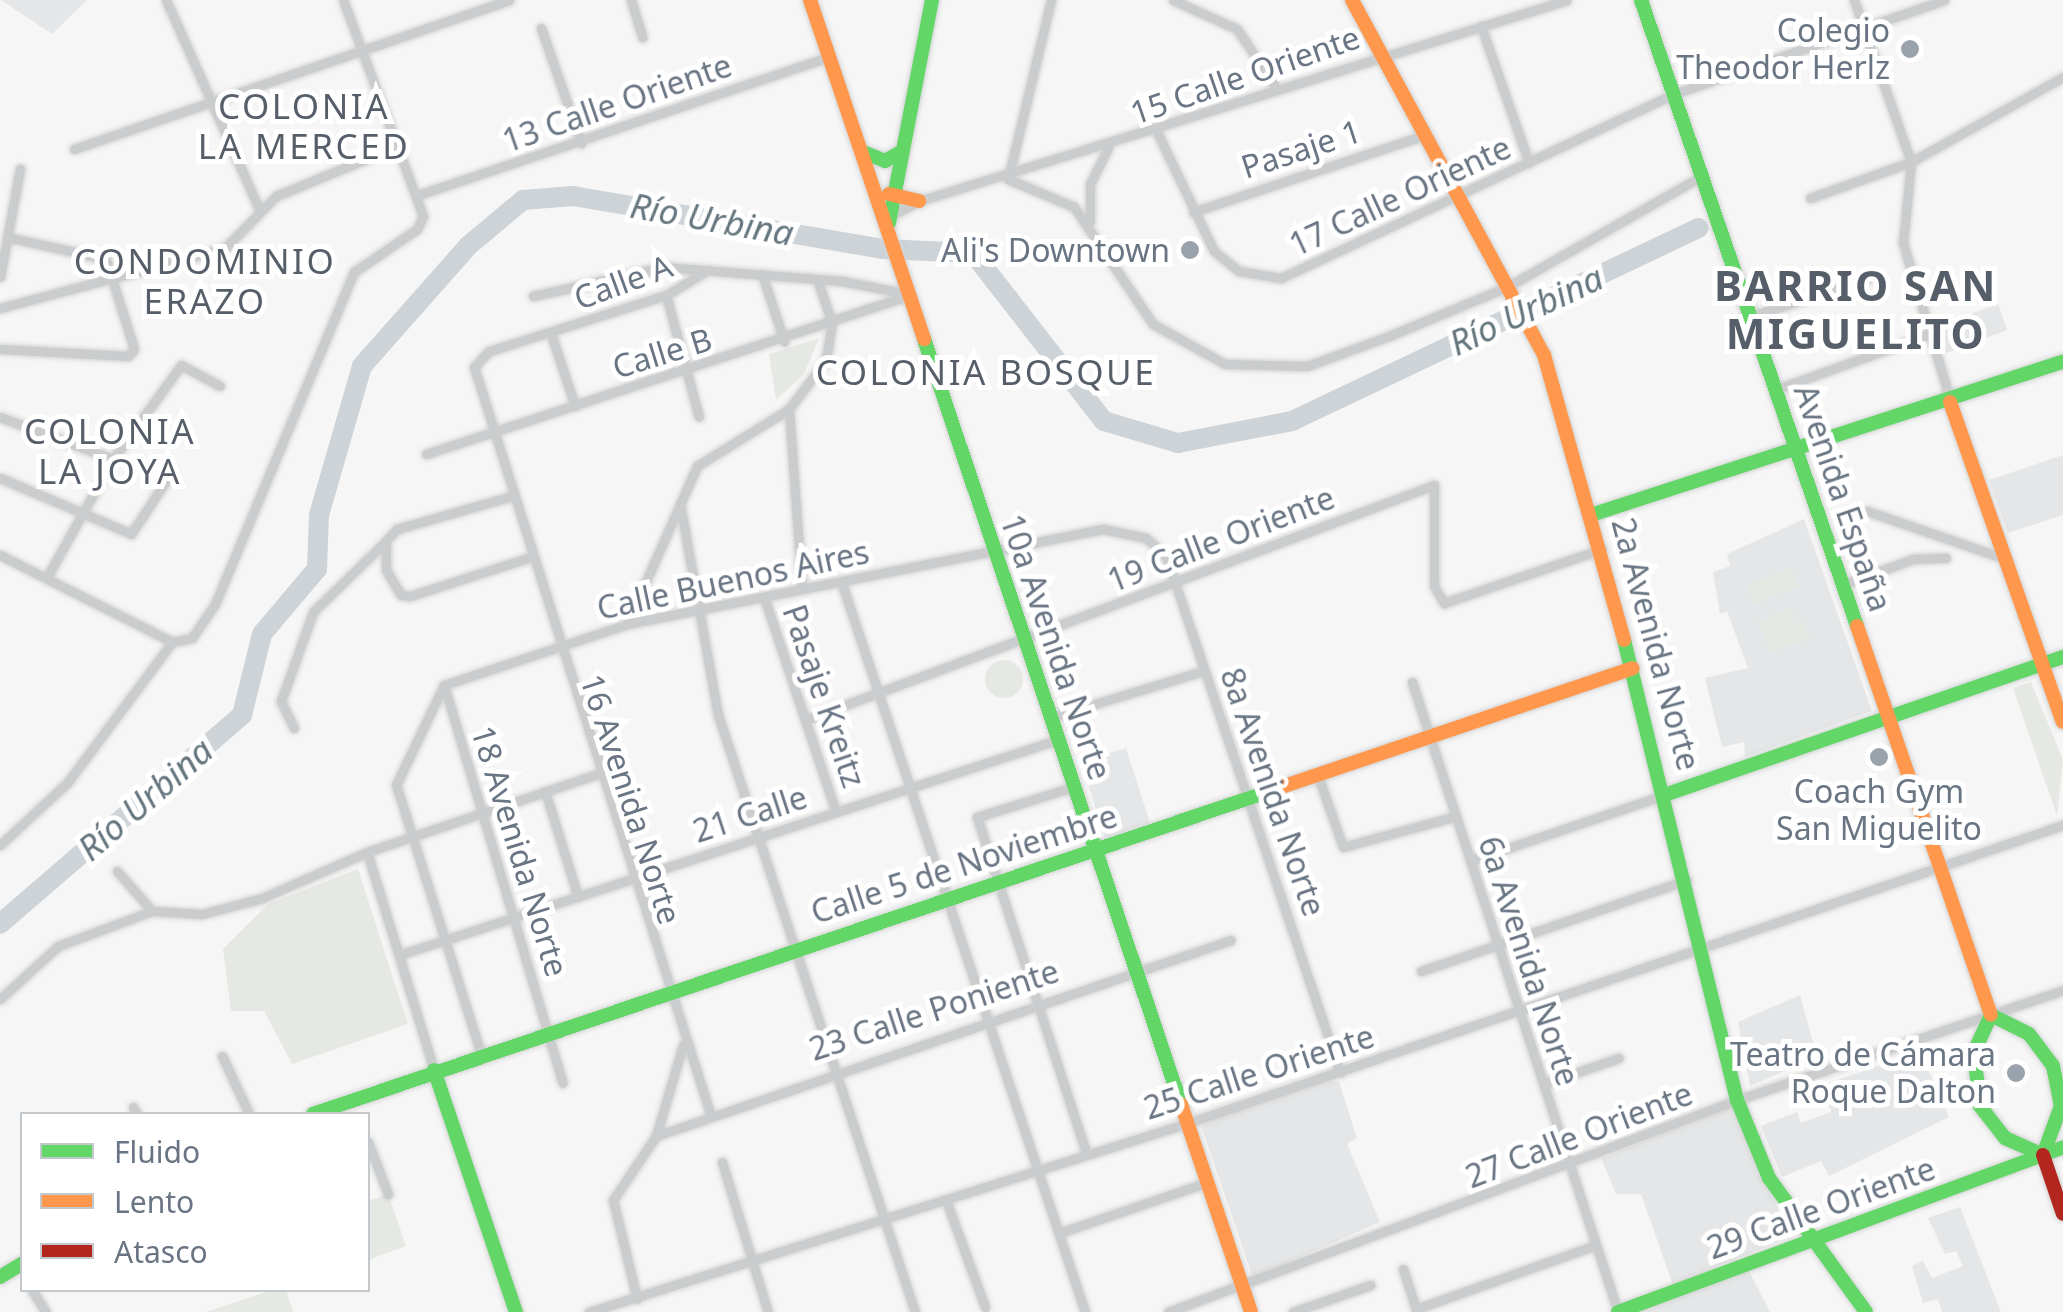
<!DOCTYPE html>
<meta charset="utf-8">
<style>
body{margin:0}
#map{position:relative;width:2063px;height:1312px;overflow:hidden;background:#f6f6f6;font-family:"Noto Sans",sans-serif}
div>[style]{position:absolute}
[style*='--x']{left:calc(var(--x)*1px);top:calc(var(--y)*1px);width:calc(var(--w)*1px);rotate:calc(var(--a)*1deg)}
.built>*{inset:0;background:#e5e6e7}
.green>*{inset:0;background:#e5e8e3}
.round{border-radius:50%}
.river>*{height:20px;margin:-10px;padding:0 10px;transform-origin:10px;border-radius:10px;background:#cdd3d7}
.roads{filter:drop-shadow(0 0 2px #d3d4d4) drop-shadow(0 0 2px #d3d4d4)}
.street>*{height:9px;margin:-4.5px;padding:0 4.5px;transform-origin:4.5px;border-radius:4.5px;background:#cbcccd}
.fast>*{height:14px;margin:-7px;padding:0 7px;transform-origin:7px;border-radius:7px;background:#63d668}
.slow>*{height:14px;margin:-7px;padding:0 7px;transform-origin:7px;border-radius:7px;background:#ff974d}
.jam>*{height:14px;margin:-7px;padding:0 7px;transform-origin:7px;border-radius:7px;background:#b3261e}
.dots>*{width:28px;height:28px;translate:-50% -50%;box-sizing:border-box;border:5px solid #fff;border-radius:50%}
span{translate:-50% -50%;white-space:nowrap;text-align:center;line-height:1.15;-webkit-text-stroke:10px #fff;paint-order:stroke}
.poi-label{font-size:32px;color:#697583}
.right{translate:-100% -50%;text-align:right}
.street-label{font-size:32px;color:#697583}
.neighbourhood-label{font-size:35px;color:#565f69;letter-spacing:2.5px}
.water-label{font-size:35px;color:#65767f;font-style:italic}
.district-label{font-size:42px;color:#565f69;font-weight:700;letter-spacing:2.5px}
.legend{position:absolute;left:20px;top:1112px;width:350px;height:180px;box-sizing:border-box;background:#fff;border:2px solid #c3c8cd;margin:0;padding:12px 18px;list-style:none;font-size:30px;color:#697583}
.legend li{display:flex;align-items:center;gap:20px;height:50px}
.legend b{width:50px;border:2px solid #c3c8cd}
</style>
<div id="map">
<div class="built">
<i style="clip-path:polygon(1px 0,87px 0,52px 34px)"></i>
<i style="clip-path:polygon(1998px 304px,2007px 330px,1946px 353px,1935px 327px)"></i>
<i style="clip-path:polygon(2063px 455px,2063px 515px,2008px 533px,1989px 480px)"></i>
<i style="clip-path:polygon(1804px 519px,1872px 711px,1745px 757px,1744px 742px,1722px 747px,1705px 678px,1748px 668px,1727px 611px,1720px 614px,1713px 572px,1730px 566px,1727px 554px)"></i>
<i style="clip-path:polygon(1126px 748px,1150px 823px,1105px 838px,1081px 762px)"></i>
<i style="clip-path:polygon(1800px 995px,1817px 1057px,1750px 1086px,1738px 1022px)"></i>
<i style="clip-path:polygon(1920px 1051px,1949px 1117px,1829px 1176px,1821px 1161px,1782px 1177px,1761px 1126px,1797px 1112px,1801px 1123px,1831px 1112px,1823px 1085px)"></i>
<i style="clip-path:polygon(1327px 1080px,1339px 1082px,1357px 1138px,1347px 1144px,1380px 1222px,1253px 1278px,1201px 1125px)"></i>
<i style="clip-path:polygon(1734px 1107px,1790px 1237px,1673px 1285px,1641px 1194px,1616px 1194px,1601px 1158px)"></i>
<i style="clip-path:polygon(1960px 1207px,2001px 1312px,1942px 1312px,1938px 1299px,1923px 1303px,1912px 1266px,1923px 1261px,1932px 1278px,1963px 1266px,1956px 1251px,1945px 1254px,1928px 1218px)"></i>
<i style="clip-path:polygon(1749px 1271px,1770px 1312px,1636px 1312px)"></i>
</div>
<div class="green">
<i style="clip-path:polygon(819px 338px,804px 374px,776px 400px,769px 354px)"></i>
<i style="clip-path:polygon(1792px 568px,1799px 587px,1753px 604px,1747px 585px)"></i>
<i style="clip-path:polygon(1793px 608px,1797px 621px,1767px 634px,1803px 622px,1809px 638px,1769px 652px,1759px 622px)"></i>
<i class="round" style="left:985px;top:660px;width:38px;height:38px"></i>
<i style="clip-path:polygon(2031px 682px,2063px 760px,2057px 816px,2013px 688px)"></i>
<i style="clip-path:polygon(358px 869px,408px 1024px,292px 1064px,264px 1011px,231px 1011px,223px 949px,268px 904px)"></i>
<i style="clip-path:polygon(388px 1194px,406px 1246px,368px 1260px,368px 1201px)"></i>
<i style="clip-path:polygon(272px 1290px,286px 1290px,293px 1312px,206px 1312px)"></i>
</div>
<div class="river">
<i style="--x:0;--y:924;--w:320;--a:-40.8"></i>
<i style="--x:242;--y:715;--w:83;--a:-76.1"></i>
<i style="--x:262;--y:634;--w:85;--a:-49.8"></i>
<i style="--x:317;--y:569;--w:54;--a:-87.9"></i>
<i style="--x:319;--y:515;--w:155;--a:-73.9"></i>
<i style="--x:362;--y:366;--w:160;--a:-48.5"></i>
<i style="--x:468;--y:246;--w:72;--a:-39.9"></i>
<i style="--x:523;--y:200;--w:50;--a:-4.6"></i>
<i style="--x:573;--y:196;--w:314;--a:9.7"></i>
<i style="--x:882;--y:249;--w:91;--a:2.5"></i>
<i style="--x:973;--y:253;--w:213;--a:52.1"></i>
<i style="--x:1104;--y:421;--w:77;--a:16.6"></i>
<i style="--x:1178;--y:443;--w:116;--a:-10.9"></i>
<i style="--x:1292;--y:421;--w:450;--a:-25.4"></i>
</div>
<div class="roads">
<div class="street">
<i style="--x:166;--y:0;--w:229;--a:66"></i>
<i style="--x:631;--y:0;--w:39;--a:73"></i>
<i style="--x:1051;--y:0;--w:184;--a:103.5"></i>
<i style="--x:1008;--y:179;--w:72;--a:23"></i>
<i style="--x:1074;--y:207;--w:141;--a:56"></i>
<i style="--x:1153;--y:324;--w:82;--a:29.1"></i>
<i style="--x:1225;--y:364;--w:82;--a:1.4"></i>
<i style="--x:1307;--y:366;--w:87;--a:-20.1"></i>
<i style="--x:1389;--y:336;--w:128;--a:-22.6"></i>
<i style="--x:1507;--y:287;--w:226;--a:-29.7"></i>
<i style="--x:1173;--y:0;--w:70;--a:24.4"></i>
<i style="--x:1237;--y:29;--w:72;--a:56.3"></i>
<i style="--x:1854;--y:0;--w:172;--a:70.6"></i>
<i style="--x:1911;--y:162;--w:81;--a:95.6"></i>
<i style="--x:1903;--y:243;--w:164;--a:73.3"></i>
<i style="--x:1481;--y:26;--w:145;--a:70.7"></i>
<i style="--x:541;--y:28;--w:122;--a:70.8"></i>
<i style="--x:1156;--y:130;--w:134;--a:64.4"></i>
<i style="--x:1214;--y:251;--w:32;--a:39"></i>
<i style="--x:1239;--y:271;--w:43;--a:9.5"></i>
<i style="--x:1281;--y:278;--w:434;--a:-25.1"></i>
<i style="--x:1674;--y:94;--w:286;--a:-19.2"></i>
<i style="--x:74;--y:149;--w:460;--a:-18.9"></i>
<i style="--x:421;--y:194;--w:429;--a:-18.6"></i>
<i style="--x:1810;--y:198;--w:107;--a:-19.6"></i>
<i style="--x:1911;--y:162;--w:174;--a:-29.2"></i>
<i style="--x:1193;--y:212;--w:244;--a:-18.4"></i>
<i style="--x:890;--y:216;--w:33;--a:-27"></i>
<i style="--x:919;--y:201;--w:678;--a:-17.23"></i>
<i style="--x:1090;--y:221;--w:37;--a:-90"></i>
<i style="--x:1090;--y:184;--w:40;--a:-63.4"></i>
<i style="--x:708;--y:270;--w:49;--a:149.2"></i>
<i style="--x:666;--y:295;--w:186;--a:162.4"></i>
<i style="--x:489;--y:351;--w:22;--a:133"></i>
<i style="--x:474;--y:367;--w:782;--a:72.45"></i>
<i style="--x:762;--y:274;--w:71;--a:71.8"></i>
<i style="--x:0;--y:277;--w:110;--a:-79.5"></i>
<i style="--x:666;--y:295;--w:126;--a:74.9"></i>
<i style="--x:533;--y:296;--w:134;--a:-12.5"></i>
<i style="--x:664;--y:267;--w:179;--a:4.5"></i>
<i style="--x:842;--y:281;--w:67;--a:11.1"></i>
<i style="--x:0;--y:308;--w:233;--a:-14.9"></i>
<i style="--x:225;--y:248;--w:73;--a:-45.6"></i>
<i style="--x:276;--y:196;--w:134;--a:-22.4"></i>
<i style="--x:1751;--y:316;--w:121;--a:-17.4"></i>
<i style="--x:551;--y:334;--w:76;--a:71.6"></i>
<i style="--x:0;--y:349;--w:128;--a:3.1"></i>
<i style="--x:128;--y:356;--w:9;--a:-49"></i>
<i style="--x:134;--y:349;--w:94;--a:-107.3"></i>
<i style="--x:106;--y:259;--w:101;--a:-167.5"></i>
<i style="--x:1777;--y:389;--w:159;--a:-19.8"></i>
<i style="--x:789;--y:409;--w:180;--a:85.9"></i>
<i style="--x:0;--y:417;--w:121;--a:20.4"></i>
<i style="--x:426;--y:454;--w:509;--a:-18.19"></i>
<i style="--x:0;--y:478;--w:142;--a:23.1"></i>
<i style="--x:131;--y:534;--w:73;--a:-56.7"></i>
<i style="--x:512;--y:496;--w:120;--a:164"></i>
<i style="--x:397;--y:529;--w:16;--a:133"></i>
<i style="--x:386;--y:541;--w:29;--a:90"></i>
<i style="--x:386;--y:570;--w:29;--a:59"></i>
<i style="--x:401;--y:595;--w:9;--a:6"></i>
<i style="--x:410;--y:596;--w:127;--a:-17.9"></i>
<i style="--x:680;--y:504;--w:214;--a:79.8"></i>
<i style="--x:718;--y:715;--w:629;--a:71.74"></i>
<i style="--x:1867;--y:511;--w:147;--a:19.1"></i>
<i style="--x:0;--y:555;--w:193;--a:26.8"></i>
<i style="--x:47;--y:577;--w:135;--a:-60.8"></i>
<i style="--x:113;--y:459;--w:116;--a:-54.1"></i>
<i style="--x:181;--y:365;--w:44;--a:28.3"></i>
<i style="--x:841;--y:581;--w:771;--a:71.54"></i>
<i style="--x:1844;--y:584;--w:73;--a:-19.9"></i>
<i style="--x:1913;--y:559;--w:33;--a:-2"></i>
<i style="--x:764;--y:597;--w:227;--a:71.5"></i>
<i style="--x:627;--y:624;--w:173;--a:-66.1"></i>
<i style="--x:697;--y:466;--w:108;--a:-31.8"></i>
<i style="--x:789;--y:409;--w:61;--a:-52.9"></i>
<i style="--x:826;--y:360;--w:37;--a:-81"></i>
<i style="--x:832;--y:323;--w:46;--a:-108.8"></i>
<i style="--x:1412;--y:682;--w:663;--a:71.89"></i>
<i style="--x:444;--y:685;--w:415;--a:73.4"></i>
<i style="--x:1052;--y:717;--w:158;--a:-16.9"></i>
<i style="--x:805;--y:720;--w:671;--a:-20.49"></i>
<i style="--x:1434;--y:485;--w:101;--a:90"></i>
<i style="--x:1434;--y:586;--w:20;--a:60"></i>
<i style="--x:1444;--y:603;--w:167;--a:-18.9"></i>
<i style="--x:294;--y:728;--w:30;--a:-116"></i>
<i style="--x:281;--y:701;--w:95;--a:-70.2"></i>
<i style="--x:313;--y:612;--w:102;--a:-44.2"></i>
<i style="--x:1318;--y:776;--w:75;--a:70.6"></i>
<i style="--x:1343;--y:847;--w:117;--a:-15.3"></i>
<i style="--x:1076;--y:786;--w:104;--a:162.6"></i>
<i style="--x:977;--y:817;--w:355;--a:72"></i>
<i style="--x:545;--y:791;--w:111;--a:72.7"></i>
<i style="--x:0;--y:845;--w:91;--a:-42.8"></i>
<i style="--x:67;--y:783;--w:176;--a:-53.3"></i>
<i style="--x:172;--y:642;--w:20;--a:-11"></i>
<i style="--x:192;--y:638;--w:41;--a:-55.9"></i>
<i style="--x:215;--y:604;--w:360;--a:-67.3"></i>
<i style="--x:354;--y:272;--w:76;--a:-34.3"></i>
<i style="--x:417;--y:229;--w:14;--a:-65"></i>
<i style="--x:423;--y:216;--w:230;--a:-110.3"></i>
<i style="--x:367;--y:852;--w:228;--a:72.9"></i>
<i style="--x:1470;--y:861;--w:208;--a:-18.8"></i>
<i style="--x:117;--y:871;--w:53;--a:48.8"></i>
<i style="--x:399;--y:955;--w:695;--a:-18.1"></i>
<i style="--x:1421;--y:971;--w:281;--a:-18.9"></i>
<i style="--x:0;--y:999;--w:79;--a:-42.4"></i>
<i style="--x:58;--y:946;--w:100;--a:-20.4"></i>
<i style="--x:152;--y:911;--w:50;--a:3.4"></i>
<i style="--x:202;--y:914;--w:62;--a:-14.9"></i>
<i style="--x:262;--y:898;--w:115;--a:-23.7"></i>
<i style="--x:367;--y:852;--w:244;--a:-18.7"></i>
<i style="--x:481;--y:1054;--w:282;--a:-107.5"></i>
<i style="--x:396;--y:785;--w:111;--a:-64.4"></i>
<i style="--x:444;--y:685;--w:193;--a:-18.4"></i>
<i style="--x:627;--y:624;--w:485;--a:-11.3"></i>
<i style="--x:1103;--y:529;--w:44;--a:11.8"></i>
<i style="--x:1146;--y:538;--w:27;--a:42"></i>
<i style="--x:1166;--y:556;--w:545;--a:71.37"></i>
<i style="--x:222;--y:1056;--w:64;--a:65"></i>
<i style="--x:1543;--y:1084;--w:80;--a:-18.9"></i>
<i style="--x:133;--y:1107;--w:8;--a:60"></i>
<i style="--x:656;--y:1136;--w:607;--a:-18.82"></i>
<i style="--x:368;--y:1142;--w:56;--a:69"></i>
<i style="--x:722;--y:1162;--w:157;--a:73"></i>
<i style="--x:946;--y:1200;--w:114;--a:70"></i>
<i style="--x:1059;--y:1233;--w:157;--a:-18.9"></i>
<i style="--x:1403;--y:1269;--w:45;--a:72"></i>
<i style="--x:32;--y:1290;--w:26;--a:58"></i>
<i style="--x:637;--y:1299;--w:102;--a:-103.6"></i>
<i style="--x:613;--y:1200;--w:77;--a:-56.1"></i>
<i style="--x:656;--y:1136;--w:95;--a:-73.5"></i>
<i style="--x:1416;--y:1309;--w:191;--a:-19.6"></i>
<i style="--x:589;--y:1312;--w:628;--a:-17.51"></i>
<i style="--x:1188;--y:1123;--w:924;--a:-18.81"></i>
<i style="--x:1168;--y:1312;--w:607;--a:-20.43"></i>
<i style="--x:1737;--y:1100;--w:344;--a:-18.6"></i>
<i style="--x:1293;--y:1312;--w:82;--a:-19.3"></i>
</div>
<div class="fast">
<i style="--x:1641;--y:0;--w:662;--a:70.96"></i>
<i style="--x:863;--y:152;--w:24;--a:22"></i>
<i style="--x:885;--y:161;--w:20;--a:-30"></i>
<i style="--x:889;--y:223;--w:227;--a:-79.1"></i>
<i style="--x:924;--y:339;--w:807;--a:71.43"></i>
<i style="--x:1594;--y:514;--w:493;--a:-18"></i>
<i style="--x:1624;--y:640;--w:474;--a:76.2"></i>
<i style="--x:1737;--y:1100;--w:84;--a:67.7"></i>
<i style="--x:1769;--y:1178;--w:165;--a:54.1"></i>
<i style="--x:1667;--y:794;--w:419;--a:-19.1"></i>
<i style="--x:1991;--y:1015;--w:41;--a:114.7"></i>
<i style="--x:1974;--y:1052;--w:54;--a:83.7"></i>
<i style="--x:1980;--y:1106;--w:41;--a:52"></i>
<i style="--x:2005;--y:1138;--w:42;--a:24.1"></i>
<i style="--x:1991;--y:1015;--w:42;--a:26.6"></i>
<i style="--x:2029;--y:1034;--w:40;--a:53"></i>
<i style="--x:2053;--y:1066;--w:41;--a:78.7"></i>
<i style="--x:2061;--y:1106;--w:52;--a:110.2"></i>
<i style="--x:434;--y:1070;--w:256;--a:71.3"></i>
<i style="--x:313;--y:1114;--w:1007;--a:-18.65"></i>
<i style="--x:0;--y:1277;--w:26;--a:-31"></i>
<i style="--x:1618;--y:1312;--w:475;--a:-20.3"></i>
</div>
<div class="slow">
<i style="--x:810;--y:0;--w:358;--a:71.4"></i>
<i style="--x:1352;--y:0;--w:404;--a:61.6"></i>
<i style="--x:1544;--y:355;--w:296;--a:74.3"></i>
<i style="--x:889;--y:194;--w:31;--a:13"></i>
<i style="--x:1950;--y:402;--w:339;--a:70.6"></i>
<i style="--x:1857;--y:626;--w:411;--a:71"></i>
<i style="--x:1267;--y:792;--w:386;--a:-18.7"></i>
<i style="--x:1181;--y:1104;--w:219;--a:71.4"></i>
</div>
<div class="jam">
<i style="--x:2043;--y:1155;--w:62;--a:71.3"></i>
</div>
</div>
<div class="dots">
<i style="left:1910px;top:49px;background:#9aa2ab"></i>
<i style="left:1190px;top:250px;background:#9aa2ab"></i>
<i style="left:1879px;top:757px;background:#9aa2ab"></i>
<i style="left:2016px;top:1073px;background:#9aa2ab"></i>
</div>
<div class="poi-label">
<span class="right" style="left:1890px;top:49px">Colegio<br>Theodor Herlz</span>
<span class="right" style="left:1170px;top:250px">Ali's Downtown</span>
<span style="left:1879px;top:810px">Coach Gym<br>San Miguelito</span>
<span class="right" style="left:1996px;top:1073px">Teatro de Cámara<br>Roque Dalton</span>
</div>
<div class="street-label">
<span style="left:1245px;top:75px;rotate:-19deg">15 Calle Oriente</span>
<span style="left:617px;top:103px;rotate:-19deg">13 Calle Oriente</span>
<span style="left:1301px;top:149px;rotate:-18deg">Pasaje 1</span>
<span style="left:1400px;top:196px;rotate:-25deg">17 Calle Oriente</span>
<span style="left:623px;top:282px;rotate:-20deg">Calle A</span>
<span style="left:662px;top:353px;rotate:-17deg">Calle B</span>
<span style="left:1843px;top:498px;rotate:71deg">Avenida España</span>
<span style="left:1221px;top:539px;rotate:-21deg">19 Calle Oriente</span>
<span style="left:733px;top:580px;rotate:-12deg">Calle Buenos Aires</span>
<span style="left:1656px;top:644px;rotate:75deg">2a Avenida Norte</span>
<span style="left:1056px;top:647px;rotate:71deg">10a Avenida Norte</span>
<span style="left:824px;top:696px;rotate:71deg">Pasaje Kreitz</span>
<span style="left:1273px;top:792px;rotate:71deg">8a Avenida Norte</span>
<span style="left:631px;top:799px;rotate:72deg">16 Avenida Norte</span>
<span style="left:750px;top:814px;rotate:-18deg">21 Calle</span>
<span style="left:520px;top:851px;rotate:73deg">18 Avenida Norte</span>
<span style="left:964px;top:864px;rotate:-18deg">Calle 5 de Noviembre</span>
<span style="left:1529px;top:961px;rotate:72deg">6a Avenida Norte</span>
<span style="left:934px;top:1010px;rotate:-18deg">23 Calle Poniente</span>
<span style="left:1259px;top:1072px;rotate:-18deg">25 Calle Oriente</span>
<span style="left:1579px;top:1135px;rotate:-21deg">27 Calle Oriente</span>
<span style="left:1821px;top:1208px;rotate:-20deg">29 Calle Oriente</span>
</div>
<div class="neighbourhood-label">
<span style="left:304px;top:126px">COLONIA<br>LA MERCED</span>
<span style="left:205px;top:281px">CONDOMINIO<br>ERAZO</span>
<span style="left:986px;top:372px">COLONIA BOSQUE</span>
<span style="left:110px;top:451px">COLONIA<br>LA JOYA</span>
</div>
<div class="water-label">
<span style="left:712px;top:219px;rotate:10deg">Río Urbina</span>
<span style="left:1526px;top:310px;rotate:-25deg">Río Urbina</span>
<span style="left:145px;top:799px;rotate:-41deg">Río Urbina</span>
</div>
<div class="district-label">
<span style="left:1856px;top:309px">BARRIO SAN<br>MIGUELITO</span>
</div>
<ul class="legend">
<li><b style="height:12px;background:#63d668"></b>Fluido</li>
<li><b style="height:12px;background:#ff974d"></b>Lento</li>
<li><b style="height:12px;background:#b3261e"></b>Atasco</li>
</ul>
</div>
